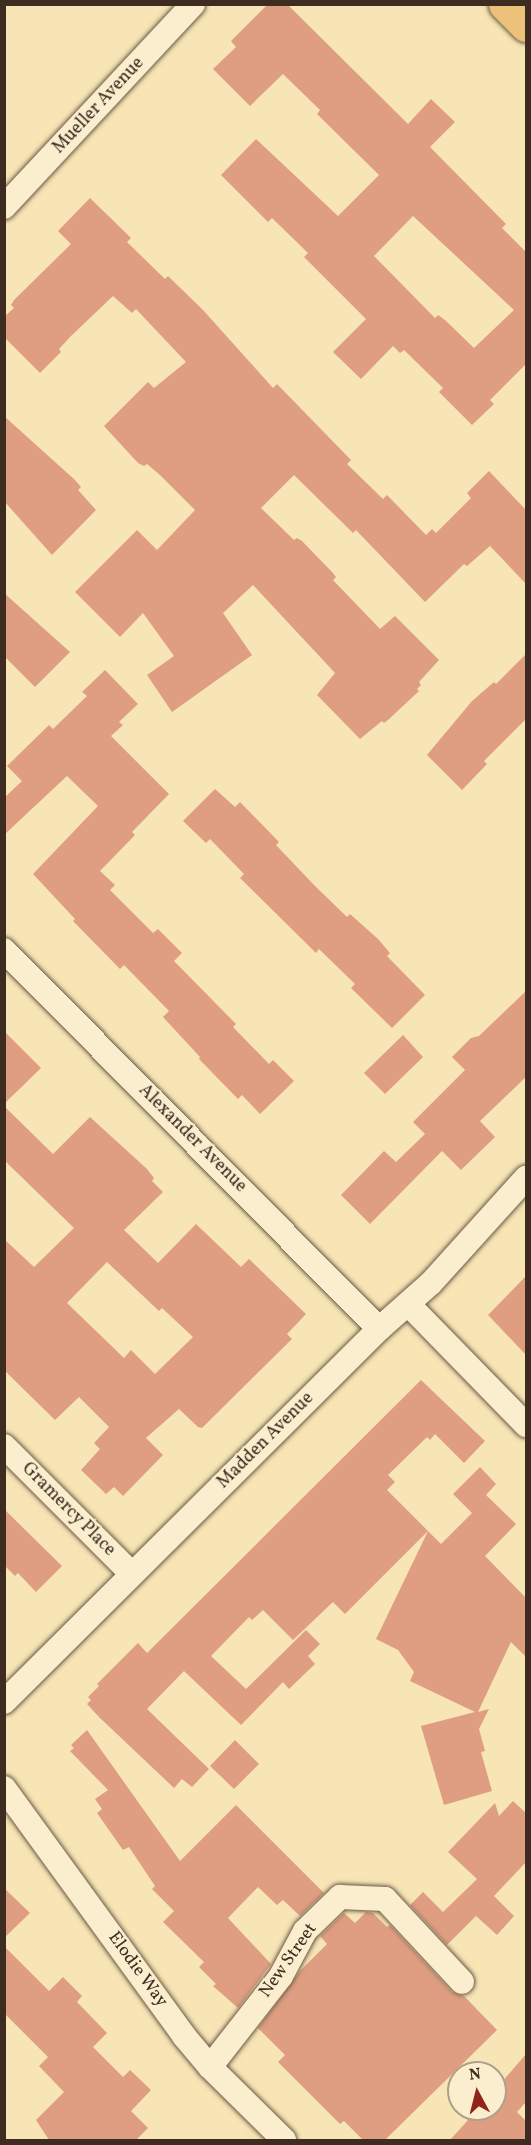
<!DOCTYPE html>
<style>
body{margin:0}
#map{position:relative;width:531px;height:2145px;overflow:hidden;background:#f7e5b5;font-family:Vollkorn,serif}
div>[style]{position:absolute}
[style*='--x']{left:calc(var(--x)*1px);top:calc(var(--y)*1px);width:calc(var(--w)*1px);rotate:calc(var(--a)*1deg)}
.building>*{inset:0;background:#df9e82}
.roads{filter:drop-shadow(0 0 2px #6c5a46) drop-shadow(0 0 2px #6c5a46)}
.street>*{height:24px;margin:-12px;padding:0 12px;transform-origin:12px;border-radius:12px;background:#faeecf}
.primary>*{height:33px;margin:-16.5px;padding:0 16.5px;transform-origin:16.5px;border-radius:16.5px;background:#ecc27a}
span{translate:-50% -50%;white-space:nowrap;text-align:center;line-height:1.15;-webkit-text-stroke:4.5px #faeecf;paint-order:stroke}
.street-label{font-size:18px;color:#3e2c21}
.frame{position:absolute;inset:0;border:6px solid #3e2c21;pointer-events:none}
.north{position:absolute;left:447px;top:2061px;width:60px;height:60px;box-sizing:border-box;background:#faeecf;border:2px solid #afa089;border-radius:50%;rotate:353deg;font-size:16px;font-weight:700;line-height:24px;text-align:center;color:#3e2c21}
.north::after{content:'';display:block;margin:auto;width:21px;height:27px;background:#8f2418;clip-path:polygon(50% 0,100% 100%,50% 72%,0 100%)}
</style>
<div id="map">
<div class="building">
<i style="clip-path:polygon(evenodd,268px 4px,287px 4px,408px 124px,431px 99px,455px 122px,430px 147px,506px 224px,502px 228px,526px 252px,526px 364px,490px 400px,494px 404px,472px 425px,439px 392px,443px 388px,404px 350px,400px 353px,393px 346px,361px 379px,333px 352px,366px 319px,304px 257px,308px 253px,272px 218px,268px 222px,221px 175px,256px 139px,338px 216px,379px 175px,317px 114px,320px 110px,283px 74px,250px 106px,213px 69px,236px 47px,231px 41px,268px 4px,413px 216px,514px 310px,474px 348px,445px 320px,438px 315px,435px 318px,374px 256px,413px 216px)"></i>
<i style="clip-path:polygon(90px 198px,131px 238px,127px 242px,165px 279px,168px 276px,203px 310px,273px 388px,277px 384px,351px 460px,347px 464px,383px 499px,387px 495px,426px 535px,432px 529px,436px 533px,471px 498px,467px 493px,489px 471px,526px 510px,526px 584px,490px 546px,467px 566px,464px 564px,425px 602px,356px 530px,353px 533px,294px 475px,261px 508px,294px 540px,297px 538px,302px 541px,332px 572px,336px 577px,333px 580px,380px 629px,395px 616px,439px 660px,419px 682px,421px 685px,417px 689px,419px 691px,388px 720px,384px 723px,382px 721px,360px 739px,317px 695px,335px 673px,253px 585px,223px 613px,252px 655px,172px 712px,147px 675px,174px 656px,143px 613px,120px 637px,75px 592px,137px 530px,157px 550px,195px 510px,160px 475px,147px 464px,144px 466px,138px 463px,104px 426px,148px 382px,154px 388px,186px 362px,136px 309px,132px 313px,113px 296px,70px 337px,59px 349px,61px 352px,40px 373px,4px 337px,4px 317px,14px 308px,11px 305px,14px 300px,71px 244px,58px 231px)"></i>
<i style="clip-path:polygon(4px 416px,75px 480px,81px 487px,78px 490px,96px 510px,52px 555px,4px 501px)"></i>
<i style="clip-path:polygon(4px 593px,70px 652px,35px 687px,4px 656px)"></i>
<i style="clip-path:polygon(526px 654px,526px 719px,484px 761px,487px 764px,462px 790px,427px 755px,472px 701px,494px 682px,496px 684px)"></i>
<i style="clip-path:polygon(105px 670px,138px 704px,119px 722px,123px 725px,111px 736px,169px 794px,132px 832px,135px 835px,100px 871px,115px 885px,110px 890px,153px 933px,158px 929px,182px 953px,174px 961px,236px 1024px,233px 1027px,269px 1064px,273px 1060px,294px 1081px,260px 1114px,242px 1095px,238px 1099px,199px 1059px,200px 1057px,163px 1017px,169px 1011px,124px 965px,120px 969px,73px 921px,75px 919px,33px 874px,98px 806px,67px 776px,4px 835px,4px 798px,22px 781px,7px 766px,49px 725px,53px 729px,87px 696px,82px 692px)"></i>
<i style="clip-path:polygon(215px 789px,235px 807px,240px 802px,279px 842px,276px 845px,314px 885px,347px 917px,350px 914px,378px 939px,390px 953px,387px 956px,425px 995px,392px 1028px,351px 988px,355px 984px,319px 949px,316px 953px,240px 878px,244px 874px,210px 839px,206px 843px,183px 821px)"></i>
<i style="clip-path:polygon(526px 991px,526px 1077px,480px 1121px,495px 1137px,461px 1170px,442px 1151px,370px 1224px,341px 1195px,384px 1151px,396px 1162px,425px 1134px,413px 1122px,465px 1070px,452px 1057px,471px 1038px,479px 1036px)"></i>
<i style="clip-path:polygon(4px 1031px,41px 1068px,4px 1104px)"></i>
<i style="clip-path:polygon(403px 1035px,423px 1057px,385px 1094px,364px 1073px)"></i>
<i style="clip-path:polygon(evenodd,4px 1106px,53px 1154px,90px 1117px,147px 1169px,154px 1178px,152px 1181px,163px 1192px,124px 1230px,158px 1263px,196px 1224px,241px 1267px,249px 1259px,306px 1314px,287px 1334px,292px 1339px,202px 1428px,198px 1427px,179px 1409px,146px 1438px,163px 1455px,123px 1496px,114px 1487px,106px 1494px,81px 1470px,100px 1449px,94px 1443px,109px 1427px,79px 1397px,55px 1420px,4px 1370px,4px 1239px,34px 1267px,74px 1228px,4px 1160px,4px 1106px,107px 1262px,159px 1311px,162px 1308px,193px 1337px,155px 1374px,131px 1350px,124px 1358px,67px 1303px,107px 1262px)"></i>
<i style="clip-path:polygon(526px 1276px,526px 1355px,488px 1315px)"></i>
<i style="clip-path:polygon(421px 1380px,485px 1441px,464px 1463px,435px 1434px,430px 1440px,427px 1437px,388px 1475px,395px 1482px,387px 1490px,428px 1531px,345px 1614px,333px 1602px,293px 1640px,263px 1610px,252px 1620px,249px 1617px,211px 1656px,246px 1689px,306px 1630px,320px 1644px,308px 1656px,315px 1664px,289px 1689px,283px 1682px,241px 1725px,184px 1671px,147px 1709px,209px 1769px,192px 1787px,182px 1779px,174px 1788px,99px 1717px,87px 1704px,91px 1700px,88px 1697px,99px 1686px,97px 1684px,138px 1643px,147px 1653px)"></i>
<i style="clip-path:polygon(480px 1467px,496px 1484px,486px 1495px,516px 1524px,485px 1556px,526px 1598px,526px 1657px,511px 1642px,478px 1712px,489px 1709px,479px 1729px,485px 1751px,481px 1752px,492px 1791px,444px 1805px,421px 1726px,475px 1712px,410px 1681px,414px 1672px,398px 1650px,376px 1639px,428px 1531px,441px 1544px,472px 1513px,453px 1494px)"></i>
<i style="clip-path:polygon(4px 1509px,62px 1566px,36px 1592px,18px 1573px,15px 1576px,4px 1565px)"></i>
<i style="clip-path:polygon(87px 1730px,180px 1861px,236px 1805px,324px 1893px,300px 1916px,283px 1900px,277px 1905px,258px 1887px,228px 1918px,271px 1964px,238px 2008px,213px 1986px,216px 1984px,199px 1967px,204px 1962px,163px 1922px,174px 1911px,152px 1889px,155px 1886px,129px 1847px,123px 1850px,97px 1813px,102px 1809px,95px 1799px,108px 1790px,70px 1751px,74px 1748px,71px 1745px)"></i>
<i style="clip-path:polygon(235px 1740px,259px 1764px,234px 1789px,210px 1766px)"></i>
<i style="clip-path:polygon(513px 1801px,526px 1813px,526px 1862px,494px 1896px,514px 1916px,497px 1935px,476px 1916px,447px 1945px,410px 1905px,423px 1892px,443px 1912px,477px 1879px,448px 1852px,495px 1803px,499px 1816px)"></i>
<i style="clip-path:polygon(4px 1888px,30px 1913px,4px 1938px)"></i>
<i style="clip-path:polygon(366px 1912px,373px 1913px,387px 1927px,390px 1925px,452px 1992px,464px 1996px,497px 2030px,385px 2140px,363px 2140px,344px 2121px,340px 2124px,278px 2062px,285px 2055px,258px 2028px,300px 1971px,327px 1944px,320px 1936px,344px 1913px,355px 1923px)"></i>
<i style="clip-path:polygon(4px 1946px,49px 1991px,63px 1977px,82px 1996px,77px 2002px,107px 2033px,93px 2047px,123px 2077px,130px 2070px,151px 2090px,131px 2111px,148px 2128px,136px 2140px,49px 2140px,36px 2120px,64px 2092px,39px 2066px,48px 2057px,4px 2013px)"></i>
<i style="clip-path:polygon(526px 2054px,526px 2102px,517px 2112px,526px 2121px,526px 2140px,450px 2140px,478px 2109px,495px 2109px,495px 2090px)"></i>
</div>
<div class="roads">
<div class="street">
<i style="--x:4;--y:207;--w:277;--a:-47"></i>
<i style="--x:4;--y:950;--w:533;--a:45.3"></i>
<i style="--x:409;--y:1305;--w:168;--a:45.7"></i>
<i style="--x:4;--y:1446;--w:181;--a:45"></i>
<i style="--x:4;--y:1702;--w:529;--a:-44.85"></i>
<i style="--x:379;--y:1329;--w:69;--a:-41.5"></i>
<i style="--x:431;--y:1283;--w:142;--a:-47.9"></i>
<i style="--x:4;--y:1788;--w:306;--a:54"></i>
<i style="--x:184;--y:2036;--w:40;--a:50"></i>
<i style="--x:210;--y:2067;--w:104;--a:44.6"></i>
<i style="--x:210;--y:2067;--w:115;--a:-52"></i>
<i style="--x:281;--y:1976;--w:51;--a:-61.9"></i>
<i style="--x:305;--y:1931;--w:49;--a:-44.2"></i>
<i style="--x:340;--y:1897;--w:45;--a:2.5"></i>
<i style="--x:385;--y:1899;--w:113;--a:47.1"></i>
</div>
<div class="primary">
<i style="--x:505;--y:4;--w:30;--a:45"></i>
</div>
</div>
<div class="street-label">
<span style="left:99px;top:106px;rotate:-47deg">Mueller Avenue</span>
<span style="left:192px;top:1139px;rotate:45deg">Alexander Avenue</span>
<span style="left:266px;top:1441px;rotate:-45deg">Madden Avenue</span>
<span style="left:68px;top:1510px;rotate:45deg">Gramercy Place</span>
<span style="left:289px;top:1961px;rotate:-55deg">New Street</span>
<span style="left:137px;top:1970px;rotate:54deg">Elodie Way</span>
</div>
<div class="frame"></div>
<div class="north">N</div>
</div>
